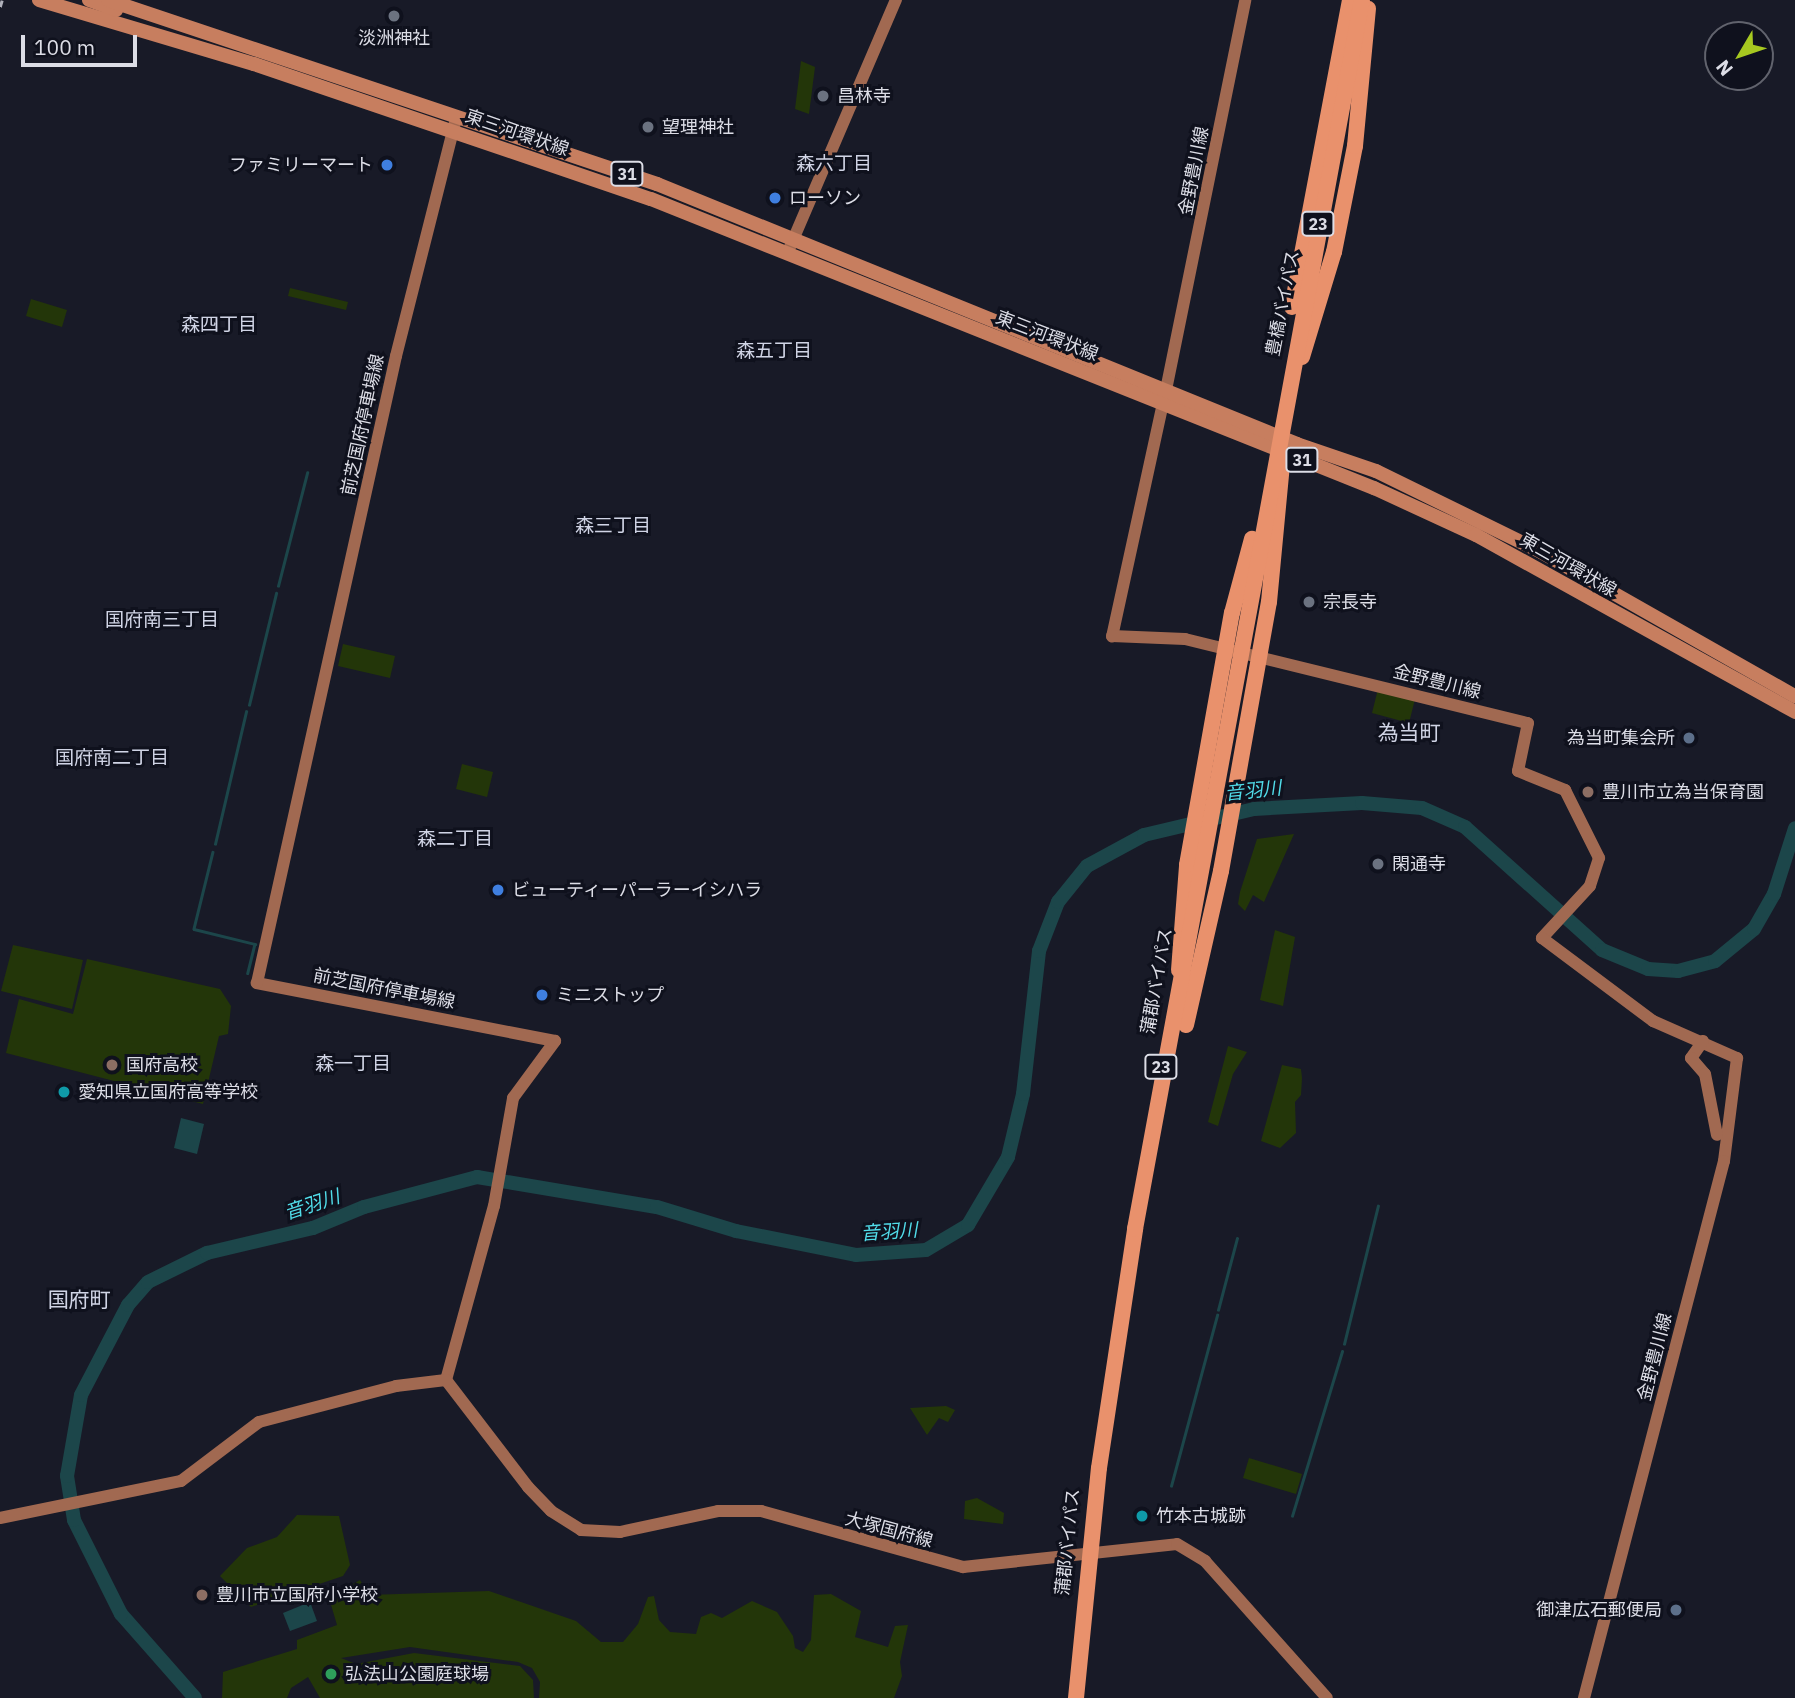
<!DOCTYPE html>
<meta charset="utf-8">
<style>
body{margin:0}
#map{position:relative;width:1795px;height:1698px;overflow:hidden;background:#181a27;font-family:"IBM Plex Sans","Noto Sans JP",sans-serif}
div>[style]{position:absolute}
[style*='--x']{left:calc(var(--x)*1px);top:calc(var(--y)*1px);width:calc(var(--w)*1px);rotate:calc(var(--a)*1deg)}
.green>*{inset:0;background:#233609}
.water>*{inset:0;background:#1c464a}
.stream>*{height:2.5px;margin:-1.25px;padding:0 1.25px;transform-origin:1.25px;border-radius:1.25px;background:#1c464a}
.river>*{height:14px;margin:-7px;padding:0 7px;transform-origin:7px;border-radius:7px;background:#1c464a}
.secondary>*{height:12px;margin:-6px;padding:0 6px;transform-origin:6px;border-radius:6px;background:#a16951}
.primary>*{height:14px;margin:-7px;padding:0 7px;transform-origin:7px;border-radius:7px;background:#c77e5f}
.highway>*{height:16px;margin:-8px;padding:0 8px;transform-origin:8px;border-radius:8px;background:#e9916c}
.rail>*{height:2.5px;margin-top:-1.25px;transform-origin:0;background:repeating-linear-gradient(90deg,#b0b1bb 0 9px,transparent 0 18px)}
.dots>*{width:19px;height:19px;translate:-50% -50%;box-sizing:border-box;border:4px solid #0f111d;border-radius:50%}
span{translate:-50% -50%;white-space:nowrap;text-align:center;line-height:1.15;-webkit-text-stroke:6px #0f111d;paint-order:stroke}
.shield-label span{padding:2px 5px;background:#0f111d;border:2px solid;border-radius:5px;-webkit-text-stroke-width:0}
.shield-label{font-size:16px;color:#dcdde6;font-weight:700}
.poi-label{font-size:18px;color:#dcdde6}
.left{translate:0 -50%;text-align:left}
.right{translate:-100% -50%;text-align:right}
.street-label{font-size:18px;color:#dcdde6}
.neighbourhood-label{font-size:19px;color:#d0d4e5}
.water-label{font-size:19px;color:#51dce9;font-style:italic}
.quarter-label{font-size:21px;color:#d0d4e5}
.north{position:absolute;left:1704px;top:21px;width:70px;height:70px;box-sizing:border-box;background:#0f111d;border:2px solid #61636d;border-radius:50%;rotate:231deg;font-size:19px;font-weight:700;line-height:28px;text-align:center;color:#dcdde6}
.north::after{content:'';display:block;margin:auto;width:24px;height:32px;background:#a6c820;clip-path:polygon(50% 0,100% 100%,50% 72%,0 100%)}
.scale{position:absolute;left:21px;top:35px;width:116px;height:32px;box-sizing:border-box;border:4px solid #dcdde6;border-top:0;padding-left:9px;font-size:21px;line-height:24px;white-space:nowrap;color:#dcdde6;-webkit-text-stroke:5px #0f111d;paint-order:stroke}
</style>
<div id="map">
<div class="green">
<i style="clip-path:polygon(801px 61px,815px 67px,809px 114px,795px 109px)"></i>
<i style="clip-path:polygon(290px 288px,348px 302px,346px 310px,288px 296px)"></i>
<i style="clip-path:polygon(31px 299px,67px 310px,62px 327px,26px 316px)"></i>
<i style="clip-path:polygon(343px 644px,395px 656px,390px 678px,338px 666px)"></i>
<i style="clip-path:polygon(1378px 689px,1415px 699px,1409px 723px,1372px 713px)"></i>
<i style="clip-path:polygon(462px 764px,493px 772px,487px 797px,456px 789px)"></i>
<i style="clip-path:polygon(1294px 834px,1264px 902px,1253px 895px,1245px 911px,1238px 904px,1240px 892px,1257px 839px)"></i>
<i style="clip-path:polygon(1275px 930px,1295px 937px,1283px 1006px,1260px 1000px)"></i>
<i style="clip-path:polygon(13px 945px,83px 960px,72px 1009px,1px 991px)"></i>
<i style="clip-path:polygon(87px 959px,220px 989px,231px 1006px,228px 1034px,219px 1036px,203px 1104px,6px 1053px,19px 999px,73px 1014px)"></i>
<i style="clip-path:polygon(1228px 1046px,1247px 1052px,1233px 1074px,1218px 1126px,1208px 1122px)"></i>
<i style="clip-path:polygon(1282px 1065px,1301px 1069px,1302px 1078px,1301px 1095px,1295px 1102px,1296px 1133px,1280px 1148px,1261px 1141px)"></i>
<i style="clip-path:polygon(946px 1406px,955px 1410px,948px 1422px,939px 1418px,927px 1435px,910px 1408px)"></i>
<i style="clip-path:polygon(1249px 1458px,1302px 1474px,1296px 1494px,1243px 1478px)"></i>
<i style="clip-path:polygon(977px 1498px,1004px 1513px,1003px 1524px,964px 1519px,965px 1501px)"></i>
<i style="clip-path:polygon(297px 1515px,339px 1516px,350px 1565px,343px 1576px,251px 1607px,220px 1576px,247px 1548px,277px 1537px)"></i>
<i style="clip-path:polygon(360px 1580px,369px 1595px,489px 1591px,576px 1621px,601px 1642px,623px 1642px,638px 1624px,648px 1597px,654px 1596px,659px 1620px,670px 1632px,696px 1634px,701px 1617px,711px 1613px,722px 1618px,752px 1601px,777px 1612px,793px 1636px,795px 1648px,803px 1652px,811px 1640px,814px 1595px,831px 1594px,861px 1611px,855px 1637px,888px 1647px,895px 1626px,908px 1625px,900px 1662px,902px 1676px,894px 1698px,539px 1698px,540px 1682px,532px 1668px,518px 1662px,410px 1647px,341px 1658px,356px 1664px,414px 1653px,520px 1666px,533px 1680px,534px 1698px,320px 1698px,308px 1677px,291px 1688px,287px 1698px,222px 1698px,223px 1672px,297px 1649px,297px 1640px,337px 1625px,329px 1598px)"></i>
</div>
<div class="water">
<i style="clip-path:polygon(181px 1118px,204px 1124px,197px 1154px,174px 1148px)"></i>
<i style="clip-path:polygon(310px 1602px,317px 1621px,290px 1631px,283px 1613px)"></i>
</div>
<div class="stream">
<i style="--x:278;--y:586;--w:117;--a:-75.6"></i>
<i style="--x:249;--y:705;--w:115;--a:-76.4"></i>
<i style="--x:215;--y:844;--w:136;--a:-76.8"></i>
<i style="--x:213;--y:852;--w:79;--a:103.9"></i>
<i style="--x:194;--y:929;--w:63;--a:13.8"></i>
<i style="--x:255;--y:944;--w:30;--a:104"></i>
<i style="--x:1218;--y:1310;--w:74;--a:-75.2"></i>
<i style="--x:1344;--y:1344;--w:142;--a:-76.2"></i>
<i style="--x:1171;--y:1486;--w:177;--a:-74.9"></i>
<i style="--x:1292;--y:1516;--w:172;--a:-73.1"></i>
</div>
<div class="river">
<i style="--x:195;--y:1698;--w:112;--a:-131.4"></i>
<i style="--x:121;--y:1614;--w:105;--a:-116.6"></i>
<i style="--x:74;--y:1520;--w:45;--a:-99"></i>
<i style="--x:67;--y:1476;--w:82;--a:-80.2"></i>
<i style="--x:81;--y:1395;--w:102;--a:-62.4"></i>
<i style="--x:128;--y:1305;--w:30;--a:-49"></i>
<i style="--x:148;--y:1282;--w:66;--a:-26.2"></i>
<i style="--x:207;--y:1253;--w:109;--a:-13.3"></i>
<i style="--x:313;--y:1228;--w:55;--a:-22.4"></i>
<i style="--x:364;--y:1207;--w:117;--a:-14.9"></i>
<i style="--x:477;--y:1177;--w:182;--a:9.5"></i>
<i style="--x:657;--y:1207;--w:83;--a:16.9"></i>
<i style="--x:736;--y:1231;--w:122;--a:11.3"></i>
<i style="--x:856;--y:1255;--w:70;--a:-4.1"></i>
<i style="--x:926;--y:1250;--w:49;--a:-30.8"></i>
<i style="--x:968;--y:1225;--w:79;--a:-59.5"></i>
<i style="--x:1008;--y:1157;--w:65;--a:-76.6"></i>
<i style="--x:1023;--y:1094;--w:144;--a:-83.6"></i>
<i style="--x:1039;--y:951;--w:53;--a:-68.8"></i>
<i style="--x:1058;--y:902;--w:46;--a:-51.1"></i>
<i style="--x:1087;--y:866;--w:65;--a:-28.5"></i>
<i style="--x:1144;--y:835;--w:113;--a:-13.3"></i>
<i style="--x:1254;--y:809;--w:108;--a:-3.2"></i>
<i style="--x:1362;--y:803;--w:60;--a:4.8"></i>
<i style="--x:1422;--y:808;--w:47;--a:23.8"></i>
<i style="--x:1465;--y:827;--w:184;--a:41.9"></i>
<i style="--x:1602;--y:950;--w:50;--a:22.4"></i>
<i style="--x:1648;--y:969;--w:30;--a:4"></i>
<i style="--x:1678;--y:971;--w:38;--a:-15"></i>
<i style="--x:1715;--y:961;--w:50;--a:-39.4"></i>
<i style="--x:1754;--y:929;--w:40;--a:-60.3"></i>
<i style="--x:1774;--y:894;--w:69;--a:-72.3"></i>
</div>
<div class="secondary">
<i style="--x:790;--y:247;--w:269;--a:-66.8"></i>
<i style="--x:1166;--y:390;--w:398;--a:-78.5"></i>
<i style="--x:1163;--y:403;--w:239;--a:102.3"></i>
<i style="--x:1112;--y:636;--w:73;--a:2.4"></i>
<i style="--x:1185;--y:639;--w:353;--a:13.8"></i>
<i style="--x:1528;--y:723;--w:49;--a:101.8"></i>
<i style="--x:1518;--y:771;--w:51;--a:22"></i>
<i style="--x:1565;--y:790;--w:76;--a:63.4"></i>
<i style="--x:1599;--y:858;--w:29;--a:108"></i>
<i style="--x:1590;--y:886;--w:71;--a:132.7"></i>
<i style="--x:1542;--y:938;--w:139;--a:36.8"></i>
<i style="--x:1653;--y:1021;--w:92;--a:23.8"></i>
<i style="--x:1737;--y:1058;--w:104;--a:97.2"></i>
<i style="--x:1724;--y:1161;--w:555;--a:104.61"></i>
<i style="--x:1703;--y:1041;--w:21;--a:125"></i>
<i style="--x:1691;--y:1058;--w:21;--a:49"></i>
<i style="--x:1705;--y:1074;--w:62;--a:78.9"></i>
<i style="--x:446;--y:1380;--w:180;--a:-74.6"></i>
<i style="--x:494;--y:1206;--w:110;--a:-80"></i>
<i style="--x:513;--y:1098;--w:71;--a:-53.6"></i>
<i style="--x:555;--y:1041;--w:304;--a:-169"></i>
<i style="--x:257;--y:983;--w:642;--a:-77.5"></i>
<i style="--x:396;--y:356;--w:240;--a:-75.8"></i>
<i style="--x:446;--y:1380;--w:135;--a:52.5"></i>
<i style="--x:528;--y:1487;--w:33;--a:46"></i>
<i style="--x:551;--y:1511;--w:36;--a:32"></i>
<i style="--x:581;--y:1530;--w:39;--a:3"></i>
<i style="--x:620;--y:1532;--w:100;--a:-12.1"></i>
<i style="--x:718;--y:1511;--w:43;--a:0"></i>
<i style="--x:761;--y:1511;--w:210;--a:15.5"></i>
<i style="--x:963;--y:1567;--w:215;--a:-6.1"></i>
<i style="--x:1177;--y:1544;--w:33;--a:31"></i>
<i style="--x:1205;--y:1561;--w:183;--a:48.3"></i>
<i style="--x:0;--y:1518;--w:185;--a:-11.6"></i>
<i style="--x:181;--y:1481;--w:98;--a:-37.1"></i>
<i style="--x:259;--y:1422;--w:142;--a:-14.7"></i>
<i style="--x:396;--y:1386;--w:50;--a:-6.8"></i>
</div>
<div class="primary">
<i style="--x:39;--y:0;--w:224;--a:16.6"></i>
<i style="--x:254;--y:64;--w:419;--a:18.8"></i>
<i style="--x:651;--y:199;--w:779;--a:21.79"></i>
<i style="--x:1374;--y:488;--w:112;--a:24.7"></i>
<i style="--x:1476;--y:535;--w:365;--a:29"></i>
<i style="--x:89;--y:0;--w:29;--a:20"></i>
<i style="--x:108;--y:0;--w:579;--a:18.53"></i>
<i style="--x:657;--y:184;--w:691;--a:22.11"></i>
<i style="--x:1297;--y:444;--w:83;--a:18.9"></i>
<i style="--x:1376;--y:471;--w:184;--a:26.1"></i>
<i style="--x:1541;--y:552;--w:292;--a:29.6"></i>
</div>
<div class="highway">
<i style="--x:1292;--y:307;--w:312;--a:-79.3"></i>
<i style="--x:1302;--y:357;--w:110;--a:-73.1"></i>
<i style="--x:1334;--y:252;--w:108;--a:-78.8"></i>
<i style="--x:1355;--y:146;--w:138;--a:-84.6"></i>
<i style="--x:1179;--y:970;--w:105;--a:-85.6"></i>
<i style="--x:1187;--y:865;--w:256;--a:-79.9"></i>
<i style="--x:1232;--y:613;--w:77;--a:-74.9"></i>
<i style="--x:1186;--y:1025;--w:158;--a:-77.2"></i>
<i style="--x:1221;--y:871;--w:273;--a:-79.9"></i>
<i style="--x:1269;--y:602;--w:148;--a:-84.6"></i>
<i style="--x:1076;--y:1698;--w:231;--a:-84.3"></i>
<i style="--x:1099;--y:1468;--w:242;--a:-81.4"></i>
<i style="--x:1135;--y:1229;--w:1250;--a:-79.54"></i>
</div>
<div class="rail">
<i style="--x:0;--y:7;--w:7;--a:-74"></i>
</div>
<div class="dots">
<i style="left:394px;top:16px;background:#6b7280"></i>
<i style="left:823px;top:96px;background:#6b7280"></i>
<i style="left:648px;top:127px;background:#6b7280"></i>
<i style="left:387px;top:165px;background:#3f7fe0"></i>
<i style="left:775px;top:198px;background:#3f7fe0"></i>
<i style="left:1309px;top:602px;background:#6b7280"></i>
<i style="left:1689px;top:738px;background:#5c6f8a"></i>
<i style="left:1588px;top:792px;background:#8d6e63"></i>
<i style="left:1378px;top:864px;background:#6b7280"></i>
<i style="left:498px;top:890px;background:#3f7fe0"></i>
<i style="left:542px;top:995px;background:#3f7fe0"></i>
<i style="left:112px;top:1065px;background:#8d6e63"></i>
<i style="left:64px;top:1092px;background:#0f9aa8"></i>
<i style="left:1142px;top:1516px;background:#0f9aa8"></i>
<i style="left:202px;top:1595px;background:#8d6e63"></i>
<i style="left:1676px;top:1610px;background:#5c6f8a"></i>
<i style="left:331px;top:1674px;background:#2e9e5b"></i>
</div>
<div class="shield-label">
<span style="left:627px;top:174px">31</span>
<span style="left:1318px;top:224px">23</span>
<span style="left:1302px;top:460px">31</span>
<span style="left:1161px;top:1067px">23</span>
</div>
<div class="poi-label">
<span style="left:394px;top:38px">淡洲神社</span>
<span class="left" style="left:837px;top:96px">昌林寺</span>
<span class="left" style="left:662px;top:127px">望理神社</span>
<span class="right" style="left:373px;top:165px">ファミリーマート</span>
<span class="left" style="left:789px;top:198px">ローソン</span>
<span class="left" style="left:1323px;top:602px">宗長寺</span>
<span class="right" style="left:1675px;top:738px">為当町集会所</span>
<span class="left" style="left:1602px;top:792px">豊川市立為当保育園</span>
<span class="left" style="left:1392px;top:864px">閑通寺</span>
<span class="left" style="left:512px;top:890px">ビューティーパーラーイシハラ</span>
<span class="left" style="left:556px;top:995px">ミニストップ</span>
<span class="left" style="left:126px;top:1065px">国府高校</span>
<span class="left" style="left:78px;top:1092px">愛知県立国府高等学校</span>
<span class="left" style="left:1156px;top:1516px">竹本古城跡</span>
<span class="left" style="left:216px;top:1595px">豊川市立国府小学校</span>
<span class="right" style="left:1662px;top:1610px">御津広石郵便局</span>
<span class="left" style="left:345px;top:1674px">弘法山公園庭球場</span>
</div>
<div class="street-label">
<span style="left:517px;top:133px;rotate:19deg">東三河環状線</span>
<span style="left:1194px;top:171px;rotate:-79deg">金野豊川線</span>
<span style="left:1283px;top:303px;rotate:-79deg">豊橋バイパス</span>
<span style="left:1047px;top:336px;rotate:21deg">東三河環状線</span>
<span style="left:363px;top:425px;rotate:-78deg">前芝国府停車場線</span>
<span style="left:1568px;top:565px;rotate:30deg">東三河環状線</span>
<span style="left:1437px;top:682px;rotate:14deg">金野豊川線</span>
<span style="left:1157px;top:981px;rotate:-80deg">蒲郡バイパス</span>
<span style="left:384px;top:989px;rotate:11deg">前芝国府停車場線</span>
<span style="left:1655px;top:1357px;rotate:-76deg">金野豊川線</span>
<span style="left:889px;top:1530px;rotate:15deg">大塚国府線</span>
<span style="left:1068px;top:1542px;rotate:-84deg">蒲郡バイパス</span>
</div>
<div class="neighbourhood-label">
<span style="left:834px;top:164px">森六丁目</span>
<span style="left:219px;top:325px">森四丁目</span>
<span style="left:774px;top:351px">森五丁目</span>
<span style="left:613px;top:526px">森三丁目</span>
<span style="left:162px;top:620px">国府南三丁目</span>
<span style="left:112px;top:758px">国府南二丁目</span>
<span style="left:455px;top:839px">森二丁目</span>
<span style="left:353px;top:1064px">森一丁目</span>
</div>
<div class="water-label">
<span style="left:1253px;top:791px;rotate:-6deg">音羽川</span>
<span style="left:312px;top:1205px;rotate:-18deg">音羽川</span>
<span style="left:889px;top:1232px;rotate:-4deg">音羽川</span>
</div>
<div class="quarter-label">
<span style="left:1409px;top:732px">為当町</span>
<span style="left:79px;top:1299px">国府町</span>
</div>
<div class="north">N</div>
<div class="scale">100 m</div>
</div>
